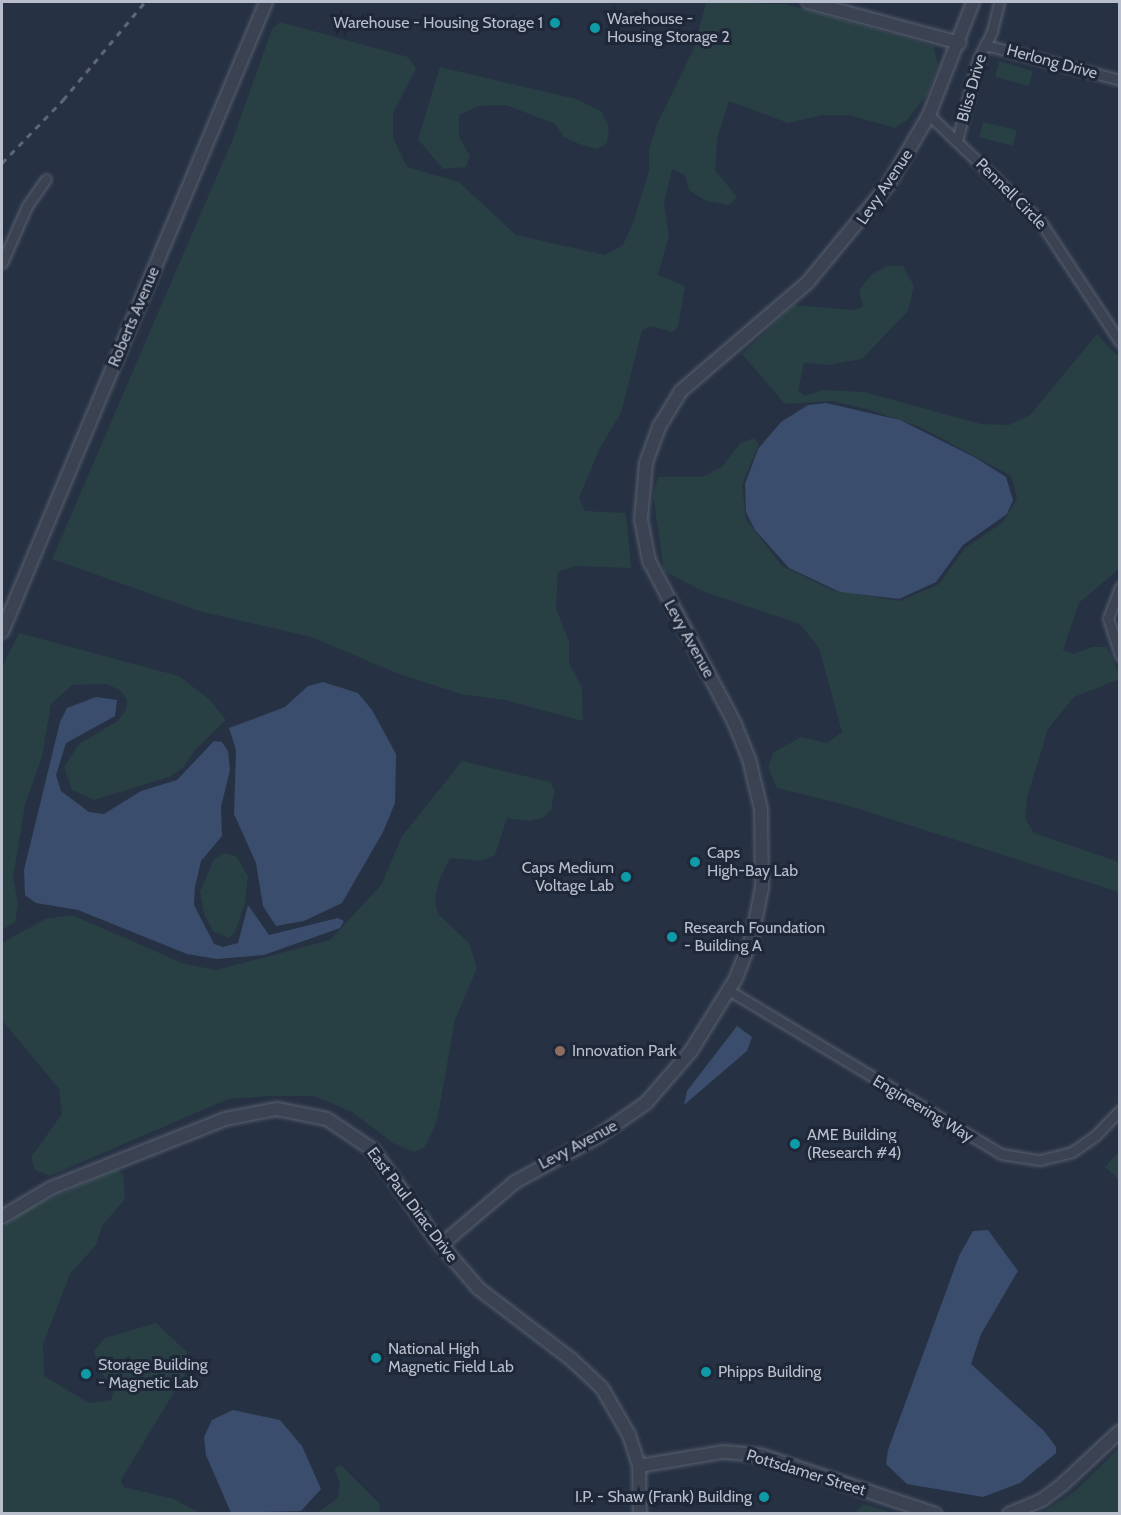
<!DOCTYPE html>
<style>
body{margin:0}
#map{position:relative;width:1121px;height:1515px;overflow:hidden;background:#263143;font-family:Cabin,sans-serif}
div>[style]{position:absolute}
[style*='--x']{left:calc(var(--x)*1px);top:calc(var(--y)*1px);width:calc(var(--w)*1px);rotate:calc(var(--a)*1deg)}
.green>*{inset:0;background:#283f44}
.water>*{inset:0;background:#3b4d6c}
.roads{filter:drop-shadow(0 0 2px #596170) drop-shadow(0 0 2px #596170)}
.minor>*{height:9px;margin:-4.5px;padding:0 4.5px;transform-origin:4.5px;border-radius:4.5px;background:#3b4352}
.tertiary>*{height:12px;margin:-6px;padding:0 6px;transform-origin:6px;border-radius:6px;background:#3b4352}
.rail>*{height:3px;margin-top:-1.5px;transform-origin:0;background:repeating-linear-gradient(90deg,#5d6779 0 6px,transparent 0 12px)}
.dots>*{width:16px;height:16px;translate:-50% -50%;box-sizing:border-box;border:3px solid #1f2838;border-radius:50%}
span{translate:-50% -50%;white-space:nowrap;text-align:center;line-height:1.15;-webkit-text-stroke:6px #1f2838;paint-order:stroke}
.poi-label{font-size:16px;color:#b8becc}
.left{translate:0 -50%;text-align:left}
.right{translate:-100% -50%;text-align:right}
.street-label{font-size:16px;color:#b8becc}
.frame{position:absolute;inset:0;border:3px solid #b8becc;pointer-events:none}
</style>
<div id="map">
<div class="green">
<i style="clip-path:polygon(706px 2px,786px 4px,934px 46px,938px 66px,927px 95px,907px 120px,895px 128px,849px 115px,823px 115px,788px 123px,729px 101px,717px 139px,715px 170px,737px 197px,729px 205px,706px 201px,689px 190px,685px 175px,672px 169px,664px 204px,669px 236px,658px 275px,685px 286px,678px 327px,672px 332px,651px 326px,642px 330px,621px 413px,600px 448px,579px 498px,585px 511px,626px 513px,631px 568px,574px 566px,558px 572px,556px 608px,569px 642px,569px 663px,582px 687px,583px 721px,504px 700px,461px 694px,399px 674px,311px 637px,199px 611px,52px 559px,232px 141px,272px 29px,280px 22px,408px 57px,416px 69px,393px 113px,393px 137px,407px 167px,459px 182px,516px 235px,605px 255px,623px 245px,634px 220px,649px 171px,649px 149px,657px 124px,695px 46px)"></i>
<i style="clip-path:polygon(999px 61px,1033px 71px,1029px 86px,995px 77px)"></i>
<i style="clip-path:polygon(440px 67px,576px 99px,601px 111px,609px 127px,607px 143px,597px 149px,579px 144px,564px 137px,555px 124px,506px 105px,479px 106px,459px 115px,459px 136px,470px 156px,466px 167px,443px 169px,418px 139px)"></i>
<i style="clip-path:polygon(983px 122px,1017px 130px,1013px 146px,979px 137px)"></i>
<i style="clip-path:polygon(887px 266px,903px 266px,914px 286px,908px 311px,862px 359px,829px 365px,804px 363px,798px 391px,805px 396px,823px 390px,864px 392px,981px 424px,1009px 425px,1030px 415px,1097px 334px,1119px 357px,1119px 569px,1079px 603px,1063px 650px,1074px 654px,1092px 647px,1107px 647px,1119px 673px,1117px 680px,1074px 697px,1048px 729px,1027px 798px,1025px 818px,1034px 833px,1119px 862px,1119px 892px,846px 805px,777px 788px,768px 768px,773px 753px,801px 737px,827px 743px,842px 732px,819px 648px,800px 624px,702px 591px,664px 571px,653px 495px,658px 477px,702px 477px,722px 467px,740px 443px,754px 438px,759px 444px,742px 485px,746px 519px,782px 566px,832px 590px,900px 601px,939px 584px,965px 548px,1003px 522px,1017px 499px,1011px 476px,920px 427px,870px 410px,832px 401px,785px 404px,742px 354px,794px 305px,853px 310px,863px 306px,859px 290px,872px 274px)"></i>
<i style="clip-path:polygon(19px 633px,179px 676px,210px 700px,226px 720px,194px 751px,183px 768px,169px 777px,94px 800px,72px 790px,64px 767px,79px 744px,119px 720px,126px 709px,127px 700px,120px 690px,106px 684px,72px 685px,51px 704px,42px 757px,25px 804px,19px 842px,13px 877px,18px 903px,15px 922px,2px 930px,2px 667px)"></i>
<i style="clip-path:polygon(462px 761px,550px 782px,555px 790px,551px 810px,543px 818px,528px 821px,507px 818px,495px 855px,481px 861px,450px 858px,440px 878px,435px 899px,438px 914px,469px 943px,477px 968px,455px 1020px,437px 1121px,425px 1147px,414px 1152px,393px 1143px,352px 1112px,314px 1096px,270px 1096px,228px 1099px,50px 1176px,35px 1170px,31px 1157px,62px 1114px,59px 1089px,2px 1020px,2px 943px,45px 919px,72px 915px,185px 964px,216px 970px,330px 940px,381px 885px,402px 836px)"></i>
<i style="clip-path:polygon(224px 853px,236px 856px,248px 876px,245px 903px,235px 933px,228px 938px,213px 931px,204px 914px,200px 892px,214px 859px)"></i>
<i style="clip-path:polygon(1119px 1151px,1119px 1180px,1105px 1167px)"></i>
<i style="clip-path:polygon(117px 1169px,123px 1175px,125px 1199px,102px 1226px,96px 1245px,70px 1274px,43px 1344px,44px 1376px,89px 1403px,111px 1400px,114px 1391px,99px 1369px,94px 1351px,105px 1338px,156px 1323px,187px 1352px,185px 1374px,121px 1480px,124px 1487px,174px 1499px,200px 1513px,2px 1514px,2px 1228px,24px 1210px)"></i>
<i style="clip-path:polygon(1119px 1448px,1119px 1513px,1042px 1513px,1076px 1490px)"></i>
<i style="clip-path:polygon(341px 1465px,380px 1504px,379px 1513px,317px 1513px,338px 1498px,340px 1483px,334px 1468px)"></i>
<i style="clip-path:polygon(862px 1505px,868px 1505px,893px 1513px,855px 1513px)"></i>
</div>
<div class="water">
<i style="clip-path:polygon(826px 403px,900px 420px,976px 458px,1006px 477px,1013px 500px,1007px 514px,963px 545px,936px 582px,899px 599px,840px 592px,789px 568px,755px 530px,746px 512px,745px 484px,758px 449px,781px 422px,808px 405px)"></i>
<i style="clip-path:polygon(323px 682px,358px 693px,372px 710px,396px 754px,395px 803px,383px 832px,342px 903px,304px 921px,276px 926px,263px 906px,256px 863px,234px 814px,236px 750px,229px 728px,285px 707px,308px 686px)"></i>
<i style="clip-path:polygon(96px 697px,117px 700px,115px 716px,66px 743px,56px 775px,61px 791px,89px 812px,104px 814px,141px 791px,177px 780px,214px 741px,222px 742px,228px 751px,230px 770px,221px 807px,222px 836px,201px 861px,195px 887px,194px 905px,214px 944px,223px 947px,238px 943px,248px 905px,269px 935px,338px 918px,344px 921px,340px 928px,264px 955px,217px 959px,187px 954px,78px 910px,36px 903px,25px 895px,24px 870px,60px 722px,67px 708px)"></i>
<i style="clip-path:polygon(737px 1026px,752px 1037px,747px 1051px,684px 1105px,687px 1091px)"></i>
<i style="clip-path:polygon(988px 1230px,1018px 1271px,981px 1334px,971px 1364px,1044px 1431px,1056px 1447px,1056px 1453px,1020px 1483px,983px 1497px,907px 1484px,886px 1464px,888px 1450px,959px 1256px,973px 1231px)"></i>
<i style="clip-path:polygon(233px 1410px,280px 1420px,302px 1446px,321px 1489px,301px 1511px,231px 1513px,206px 1455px,204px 1437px,212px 1420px)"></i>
</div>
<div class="roads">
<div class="minor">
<i style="--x:985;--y:45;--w:139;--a:14.5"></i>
<i style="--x:929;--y:115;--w:153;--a:43.7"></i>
<i style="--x:1040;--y:221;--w:145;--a:56.5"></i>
<i style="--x:957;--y:141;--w:85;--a:-75.6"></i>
<i style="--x:978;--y:59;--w:31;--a:-63"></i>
<i style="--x:992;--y:31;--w:30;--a:-76"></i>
<i style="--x:2;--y:263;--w:62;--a:-66.3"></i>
<i style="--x:27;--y:206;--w:33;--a:-55"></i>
<i style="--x:1120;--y:587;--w:33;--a:111"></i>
<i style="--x:1108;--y:618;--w:40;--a:72"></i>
<i style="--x:730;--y:991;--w:316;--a:31"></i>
<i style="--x:1001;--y:1154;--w:39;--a:9"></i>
<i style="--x:1040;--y:1160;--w:33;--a:-14"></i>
<i style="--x:1072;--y:1152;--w:28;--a:-35"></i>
<i style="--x:1095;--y:1136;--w:36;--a:-46"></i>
</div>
<div class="tertiary">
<i style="--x:808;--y:2;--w:157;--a:15.1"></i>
<i style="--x:2;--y:632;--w:683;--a:-67.26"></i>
<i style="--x:2;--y:1217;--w:57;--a:-30.6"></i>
<i style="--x:51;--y:1188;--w:187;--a:-21.6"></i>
<i style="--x:225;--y:1119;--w:53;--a:-10.9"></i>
<i style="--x:277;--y:1109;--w:51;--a:11.3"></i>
<i style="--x:327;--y:1119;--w:55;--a:34"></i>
<i style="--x:373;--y:1150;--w:108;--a:54.8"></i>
<i style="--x:435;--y:1238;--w:67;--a:49.2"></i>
<i style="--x:479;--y:1289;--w:116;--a:37.3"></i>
<i style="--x:571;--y:1359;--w:42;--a:43.1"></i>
<i style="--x:602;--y:1388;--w:54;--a:60.1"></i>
<i style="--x:629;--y:1435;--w:33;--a:72"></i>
<i style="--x:639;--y:1466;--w:48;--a:88.8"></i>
<i style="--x:441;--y:1245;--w:97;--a:-40.4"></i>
<i style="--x:515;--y:1182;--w:94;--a:-28.8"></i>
<i style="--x:597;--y:1137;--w:60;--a:-34.8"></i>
<i style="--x:646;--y:1103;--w:69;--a:-49.1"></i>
<i style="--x:691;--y:1051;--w:86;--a:-58.3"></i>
<i style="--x:736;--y:978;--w:44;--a:-68.7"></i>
<i style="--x:752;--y:937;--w:50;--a:-78.5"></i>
<i style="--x:762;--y:888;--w:79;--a:-90.7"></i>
<i style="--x:761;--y:809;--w:51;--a:-103.5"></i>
<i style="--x:749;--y:759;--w:40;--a:-112"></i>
<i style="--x:734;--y:722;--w:182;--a:-117.8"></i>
<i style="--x:649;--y:561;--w:43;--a:-100.8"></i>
<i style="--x:641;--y:519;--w:56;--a:-84.9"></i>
<i style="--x:646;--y:463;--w:38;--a:-70"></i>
<i style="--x:659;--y:427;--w:42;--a:-58.6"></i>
<i style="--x:681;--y:391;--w:167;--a:-40.6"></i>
<i style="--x:808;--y:282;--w:126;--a:-50.5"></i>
<i style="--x:888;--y:185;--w:81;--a:-59.6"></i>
<i style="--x:929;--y:115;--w:121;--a:-68.7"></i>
<i style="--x:639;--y:1466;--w:86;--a:-9.4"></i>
<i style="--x:724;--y:1452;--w:36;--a:5"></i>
<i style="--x:760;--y:1455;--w:185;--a:18.6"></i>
<i style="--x:1009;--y:1514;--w:36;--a:-23"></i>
<i style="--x:1042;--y:1500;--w:26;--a:-37"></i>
<i style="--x:1063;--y:1484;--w:78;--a:-42.9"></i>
</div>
</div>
<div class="rail">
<i style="--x:2;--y:163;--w:88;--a:-45.9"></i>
<i style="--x:63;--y:100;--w:128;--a:-50.1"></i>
</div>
<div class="dots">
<i style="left:555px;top:23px;background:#0f9aa8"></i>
<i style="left:595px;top:28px;background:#0f9aa8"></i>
<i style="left:695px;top:862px;background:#0f9aa8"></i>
<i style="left:626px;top:877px;background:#0f9aa8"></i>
<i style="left:672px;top:937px;background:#0f9aa8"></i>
<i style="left:560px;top:1051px;background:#8d6e63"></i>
<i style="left:795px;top:1144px;background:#0f9aa8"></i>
<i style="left:376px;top:1358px;background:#0f9aa8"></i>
<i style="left:706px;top:1372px;background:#0f9aa8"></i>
<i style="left:86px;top:1374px;background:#0f9aa8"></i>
<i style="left:764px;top:1497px;background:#0f9aa8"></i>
</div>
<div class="poi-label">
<span class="left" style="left:607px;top:28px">Warehouse -<br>Housing Storage 2</span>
<span class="right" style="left:543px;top:23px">Warehouse - Housing Storage 1</span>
<span class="left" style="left:707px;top:862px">Caps<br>High-Bay Lab</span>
<span class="right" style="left:614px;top:877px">Caps Medium<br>Voltage Lab</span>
<span class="left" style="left:684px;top:937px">Research Foundation<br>- Building A</span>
<span class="left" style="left:572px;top:1051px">Innovation Park</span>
<span class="left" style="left:807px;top:1144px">AME Building<br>(Research #4)</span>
<span class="left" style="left:388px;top:1358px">National High<br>Magnetic Field Lab</span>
<span class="left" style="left:98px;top:1374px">Storage Building<br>- Magnetic Lab</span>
<span class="left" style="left:718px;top:1372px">Phipps Building</span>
<span class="right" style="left:752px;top:1497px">I.P. - Shaw (Frank) Building</span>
</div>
<div class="street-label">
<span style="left:1052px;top:62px;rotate:15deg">Herlong Drive</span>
<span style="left:972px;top:88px;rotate:-74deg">Bliss Drive</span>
<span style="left:885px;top:187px;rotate:-56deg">Levy Avenue</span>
<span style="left:1011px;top:194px;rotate:45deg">Pennell Circle</span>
<span style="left:134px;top:317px;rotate:-67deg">Roberts Avenue</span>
<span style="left:689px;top:639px;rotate:61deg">Levy Avenue</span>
<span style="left:923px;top:1109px;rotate:31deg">Engineering Way</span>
<span style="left:578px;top:1145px;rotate:-28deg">Levy Avenue</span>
<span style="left:412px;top:1205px;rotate:53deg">East Paul Dirac Drive</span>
<span style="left:806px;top:1473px;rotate:17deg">Pottsdamer Street</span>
</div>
<div class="frame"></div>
</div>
